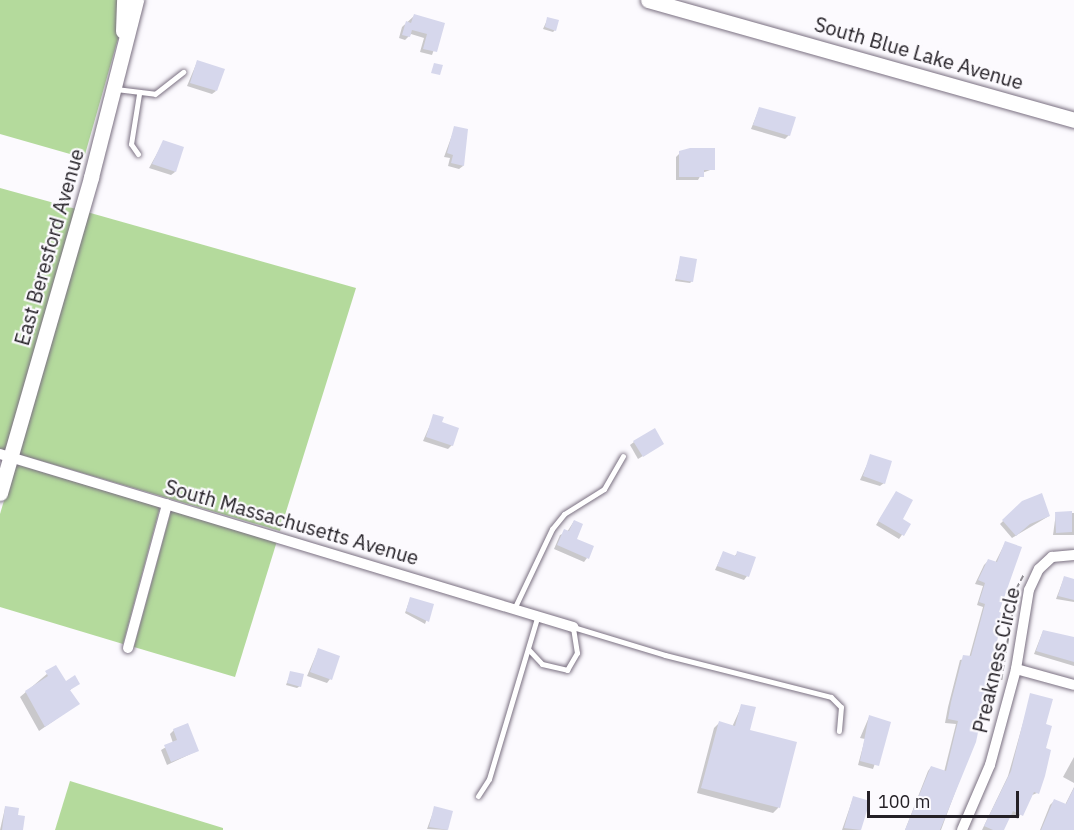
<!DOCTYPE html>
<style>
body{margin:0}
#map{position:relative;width:1074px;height:830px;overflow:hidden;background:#fcfafe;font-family:"IBM Plex Sans",sans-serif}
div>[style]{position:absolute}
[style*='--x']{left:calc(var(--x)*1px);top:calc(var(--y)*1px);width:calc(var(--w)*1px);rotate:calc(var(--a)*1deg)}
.green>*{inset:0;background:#b4da9c}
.shadow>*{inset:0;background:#0003}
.building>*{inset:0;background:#d6d7ec}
.path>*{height:1.5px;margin-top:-0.75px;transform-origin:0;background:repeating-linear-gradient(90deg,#8f8c91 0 6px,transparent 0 9px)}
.roads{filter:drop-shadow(0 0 2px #7a7081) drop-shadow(0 0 2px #7a7081)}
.lane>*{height:5px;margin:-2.5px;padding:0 2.5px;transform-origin:2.5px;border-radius:2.5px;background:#fff}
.street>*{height:10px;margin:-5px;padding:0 5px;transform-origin:5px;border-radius:5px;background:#fff}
.secondary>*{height:15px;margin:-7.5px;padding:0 7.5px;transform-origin:7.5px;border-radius:7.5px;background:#fff}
span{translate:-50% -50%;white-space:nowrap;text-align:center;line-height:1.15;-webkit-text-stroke:4.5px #fcfafe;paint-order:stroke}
.street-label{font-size:20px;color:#242026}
.scale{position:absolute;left:867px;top:791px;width:152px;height:27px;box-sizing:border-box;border:3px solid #242026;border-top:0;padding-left:8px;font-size:18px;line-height:21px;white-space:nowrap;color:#242026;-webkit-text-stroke:4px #fcfafe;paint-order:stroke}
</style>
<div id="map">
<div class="green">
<i style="clip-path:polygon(0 0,129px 0,84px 158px,0 134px)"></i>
<i style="clip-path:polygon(0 188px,76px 209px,6px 451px,0 449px)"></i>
<i style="clip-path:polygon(87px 212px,356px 288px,280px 531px,18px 454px)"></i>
<i style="clip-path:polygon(15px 464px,160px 507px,123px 644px,0 607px,0 514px)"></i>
<i style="clip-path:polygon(171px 511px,277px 541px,235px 677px,134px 647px)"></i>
<i style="clip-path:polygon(70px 781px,223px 828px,223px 830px,55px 830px)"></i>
</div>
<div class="shadow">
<i style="clip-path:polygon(414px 16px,443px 24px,432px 55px,420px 52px,424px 38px,411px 34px,405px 40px,399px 38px,402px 27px)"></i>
<i style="clip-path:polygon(548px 18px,555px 30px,553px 32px,543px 29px)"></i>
<i style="clip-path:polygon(197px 62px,216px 91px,212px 94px,187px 86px)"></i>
<i style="clip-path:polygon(759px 109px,789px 135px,785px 139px,751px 129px)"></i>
<i style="clip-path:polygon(455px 127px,463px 166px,459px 169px,448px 166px,450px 158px,444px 157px)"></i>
<i style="clip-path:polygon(164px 141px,175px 172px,171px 175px,149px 168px)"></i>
<i style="clip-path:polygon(680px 153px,713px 169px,702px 173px,698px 180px,676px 180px,676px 157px)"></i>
<i style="clip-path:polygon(681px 257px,692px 281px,690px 283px,675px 281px)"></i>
<i style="clip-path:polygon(434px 416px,452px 445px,448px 449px,423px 441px)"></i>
<i style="clip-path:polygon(634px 442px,662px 444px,638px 459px,630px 445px)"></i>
<i style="clip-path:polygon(871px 456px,884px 483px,880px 486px,860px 480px)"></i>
<i style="clip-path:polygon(896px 493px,901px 520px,909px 525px,899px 539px,876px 525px)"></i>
<i style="clip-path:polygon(1023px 502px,1049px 516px,1012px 538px,1000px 524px)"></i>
<i style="clip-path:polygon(1056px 513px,1074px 513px,1074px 535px,1053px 535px)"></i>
<i style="clip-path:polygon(574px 521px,575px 540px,587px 558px,584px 562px,554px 549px,560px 535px,567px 532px)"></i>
<i style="clip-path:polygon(1005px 543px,979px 728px,941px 830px,905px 830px,928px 771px,931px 767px,944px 772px,956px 724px,945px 723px,948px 707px,960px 660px,969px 658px,983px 607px,977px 605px,983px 586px,975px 584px,984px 565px,988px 561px,995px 563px)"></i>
<i style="clip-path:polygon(738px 552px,747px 576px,744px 580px,715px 570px,723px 553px,734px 557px)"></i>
<i style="clip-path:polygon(1064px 578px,1074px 580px,1074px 602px,1056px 599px)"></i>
<i style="clip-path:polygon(410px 599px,432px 605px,425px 624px,405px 613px)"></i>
<i style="clip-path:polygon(1043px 631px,1074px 640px,1074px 666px,1034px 654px)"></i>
<i style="clip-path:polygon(318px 650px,330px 679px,327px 683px,307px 676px)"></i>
<i style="clip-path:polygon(55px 667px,65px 683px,78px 683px,69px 691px,78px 704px,39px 731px,20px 697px)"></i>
<i style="clip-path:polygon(291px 672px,300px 686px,297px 688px,286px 685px)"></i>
<i style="clip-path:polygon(1031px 695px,1044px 725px,1037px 793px,1030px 796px,1018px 819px,1010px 815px,1002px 830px,982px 830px,1008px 776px)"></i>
<i style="clip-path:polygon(742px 705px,748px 731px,795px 743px,778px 808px,773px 813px,697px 793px,714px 728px,719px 723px,732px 727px)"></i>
<i style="clip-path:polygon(869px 717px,889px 723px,873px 769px,858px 765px,865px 739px,860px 738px)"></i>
<i style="clip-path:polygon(174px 730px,197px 751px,167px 765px,161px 750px,173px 743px,170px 734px)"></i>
<i style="clip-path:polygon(1074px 757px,1074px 783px,1063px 777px)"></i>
<i style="clip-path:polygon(1074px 787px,1074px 830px,1040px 830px,1050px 805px,1054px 801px,1065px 805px)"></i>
<i style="clip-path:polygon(853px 798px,868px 802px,860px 830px,842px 830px)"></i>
<i style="clip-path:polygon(435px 807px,452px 812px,447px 830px,427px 829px)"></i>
<i style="clip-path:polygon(5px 808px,16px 817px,22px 830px,0 830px)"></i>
</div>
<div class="building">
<i style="clip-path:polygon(414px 14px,445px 23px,437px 52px,423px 49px,427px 34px,412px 30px,410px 37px,402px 35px,406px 21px,411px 23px)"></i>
<i style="clip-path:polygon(547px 17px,559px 20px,556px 31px,545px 27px)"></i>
<i style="clip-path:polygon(197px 60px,225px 69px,217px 91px,190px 83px)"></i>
<i style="clip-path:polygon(434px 63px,443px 65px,440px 75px,431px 73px)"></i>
<i style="clip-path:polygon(759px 107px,796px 117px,790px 136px,753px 125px)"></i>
<i style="clip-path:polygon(454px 126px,468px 129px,464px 166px,451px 163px,453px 155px,447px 153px)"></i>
<i style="clip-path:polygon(163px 140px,184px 147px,176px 172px,152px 164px)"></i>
<i style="clip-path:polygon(690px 148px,715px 148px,715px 170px,704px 170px,704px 177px,679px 177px,679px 151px)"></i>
<i style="clip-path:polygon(680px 256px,697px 259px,693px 282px,676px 279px)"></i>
<i style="clip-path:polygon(433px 414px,444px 417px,442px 422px,459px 428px,453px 446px,426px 437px)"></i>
<i style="clip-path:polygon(655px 428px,664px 444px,643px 457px,633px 441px)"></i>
<i style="clip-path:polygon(870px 454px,892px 461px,885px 484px,863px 476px)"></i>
<i style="clip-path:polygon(896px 491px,913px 500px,903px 519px,911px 524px,904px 536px,878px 521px)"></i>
<i style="clip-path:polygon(1042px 493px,1050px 516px,1030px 524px,1016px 536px,1002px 520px,1022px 501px)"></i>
<i style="clip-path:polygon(1072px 511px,1072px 532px,1056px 533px,1055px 512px)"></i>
<i style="clip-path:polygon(574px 520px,583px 524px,577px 539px,594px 546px,589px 559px,557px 545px,564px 529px,569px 531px)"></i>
<i style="clip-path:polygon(1005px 541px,1022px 547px,999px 612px,1003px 613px,976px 742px,940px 830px,905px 830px,931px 766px,946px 771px,958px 721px,948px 719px,951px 702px,963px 655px,971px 656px,985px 604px,979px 602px,985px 583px,978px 580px,988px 559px,997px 562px)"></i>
<i style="clip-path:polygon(723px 551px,736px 556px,737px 551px,756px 557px,749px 577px,717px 566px)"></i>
<i style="clip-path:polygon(1064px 576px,1074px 579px,1074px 600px,1058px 596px)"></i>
<i style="clip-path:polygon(410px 597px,434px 604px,429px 622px,406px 611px)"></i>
<i style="clip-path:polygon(1043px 630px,1074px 637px,1074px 662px,1036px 651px)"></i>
<i style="clip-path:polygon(318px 648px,340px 656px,332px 680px,310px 672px)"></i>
<i style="clip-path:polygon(56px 665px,66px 681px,75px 675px,80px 684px,70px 690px,80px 704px,45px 727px,25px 691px,48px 676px,45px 671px)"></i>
<i style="clip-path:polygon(290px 671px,304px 674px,301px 687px,287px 683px)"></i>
<i style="clip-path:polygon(1030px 693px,1053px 699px,1046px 724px,1052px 726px,1046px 748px,1051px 750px,1045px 776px,1039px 794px,1034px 792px,1023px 816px,1013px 811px,1004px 830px,993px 830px,984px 826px,1011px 771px)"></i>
<i style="clip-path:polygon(741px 704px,756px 707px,750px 730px,797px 742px,780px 808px,701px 788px,719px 721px,735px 726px)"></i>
<i style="clip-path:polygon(869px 715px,891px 722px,879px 766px,860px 761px)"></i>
<i style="clip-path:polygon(188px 723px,199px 751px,171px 762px,164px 745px,177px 740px,173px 729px)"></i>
<i style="clip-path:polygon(1074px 788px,1074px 830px,1041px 830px,1054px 799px,1066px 804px)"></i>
<i style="clip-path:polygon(853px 796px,870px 801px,861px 830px,844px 828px)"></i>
<i style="clip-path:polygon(5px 806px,19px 808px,18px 815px,25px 816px,23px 830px,2px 830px)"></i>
<i style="clip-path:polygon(434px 806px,453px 811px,448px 830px,429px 827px)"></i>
</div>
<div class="path">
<i style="--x:1001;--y:680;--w:92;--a:-80.6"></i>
<i style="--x:1016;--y:589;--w:17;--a:-62"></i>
</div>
<div class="roads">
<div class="lane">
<i style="--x:116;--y:89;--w:39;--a:7"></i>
<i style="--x:155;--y:94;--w:36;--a:-38"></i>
<i style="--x:138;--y:154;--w:12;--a:-125"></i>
<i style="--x:131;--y:144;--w:51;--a:-80.9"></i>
<i style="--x:514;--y:609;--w:89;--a:-64.6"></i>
<i style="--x:552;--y:529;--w:19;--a:-51"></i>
<i style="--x:564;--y:514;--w:47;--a:-32"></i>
<i style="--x:604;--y:489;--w:38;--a:-60"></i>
<i style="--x:573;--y:627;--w:96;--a:16.9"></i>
<i style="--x:665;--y:655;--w:171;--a:14.2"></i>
<i style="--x:831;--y:697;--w:14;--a:45"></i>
<i style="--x:841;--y:707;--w:24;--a:95"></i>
<i style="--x:529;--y:650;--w:19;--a:47"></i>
<i style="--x:542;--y:664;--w:26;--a:13"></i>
<i style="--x:567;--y:670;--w:20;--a:-60"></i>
<i style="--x:577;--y:653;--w:26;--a:-99"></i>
<i style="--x:478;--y:796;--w:20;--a:-57"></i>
<i style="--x:489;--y:779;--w:168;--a:-73.4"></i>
</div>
<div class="street">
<i style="--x:0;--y:454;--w:599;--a:16.8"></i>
<i style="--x:128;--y:648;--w:149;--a:-74.8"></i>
<i style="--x:1016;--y:669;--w:60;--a:15.4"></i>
<i style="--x:962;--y:830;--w:71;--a:-66.7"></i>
<i style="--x:990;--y:765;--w:99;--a:-74.8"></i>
<i style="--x:1016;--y:669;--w:80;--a:-80.7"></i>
<i style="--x:1029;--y:590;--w:23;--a:-65"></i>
<i style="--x:1039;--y:569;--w:18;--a:-43"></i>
<i style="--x:1052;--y:557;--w:22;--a:-5"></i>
</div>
<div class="secondary">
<i style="--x:648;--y:0;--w:443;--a:15.7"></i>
<i style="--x:123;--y:31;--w:31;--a:-88"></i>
<i style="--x:0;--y:493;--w:329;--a:-73.9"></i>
<i style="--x:91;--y:177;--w:183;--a:-75.7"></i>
</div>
</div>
<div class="street-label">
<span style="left:919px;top:53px;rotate:16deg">South Blue Lake Avenue</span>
<span style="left:49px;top:247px;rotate:-74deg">East Beresford Avenue</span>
<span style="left:292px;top:522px;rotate:16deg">South Massachusetts Avenue</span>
<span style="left:996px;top:660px;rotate:-77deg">Preakness Circle</span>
</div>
<div class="scale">100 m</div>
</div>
